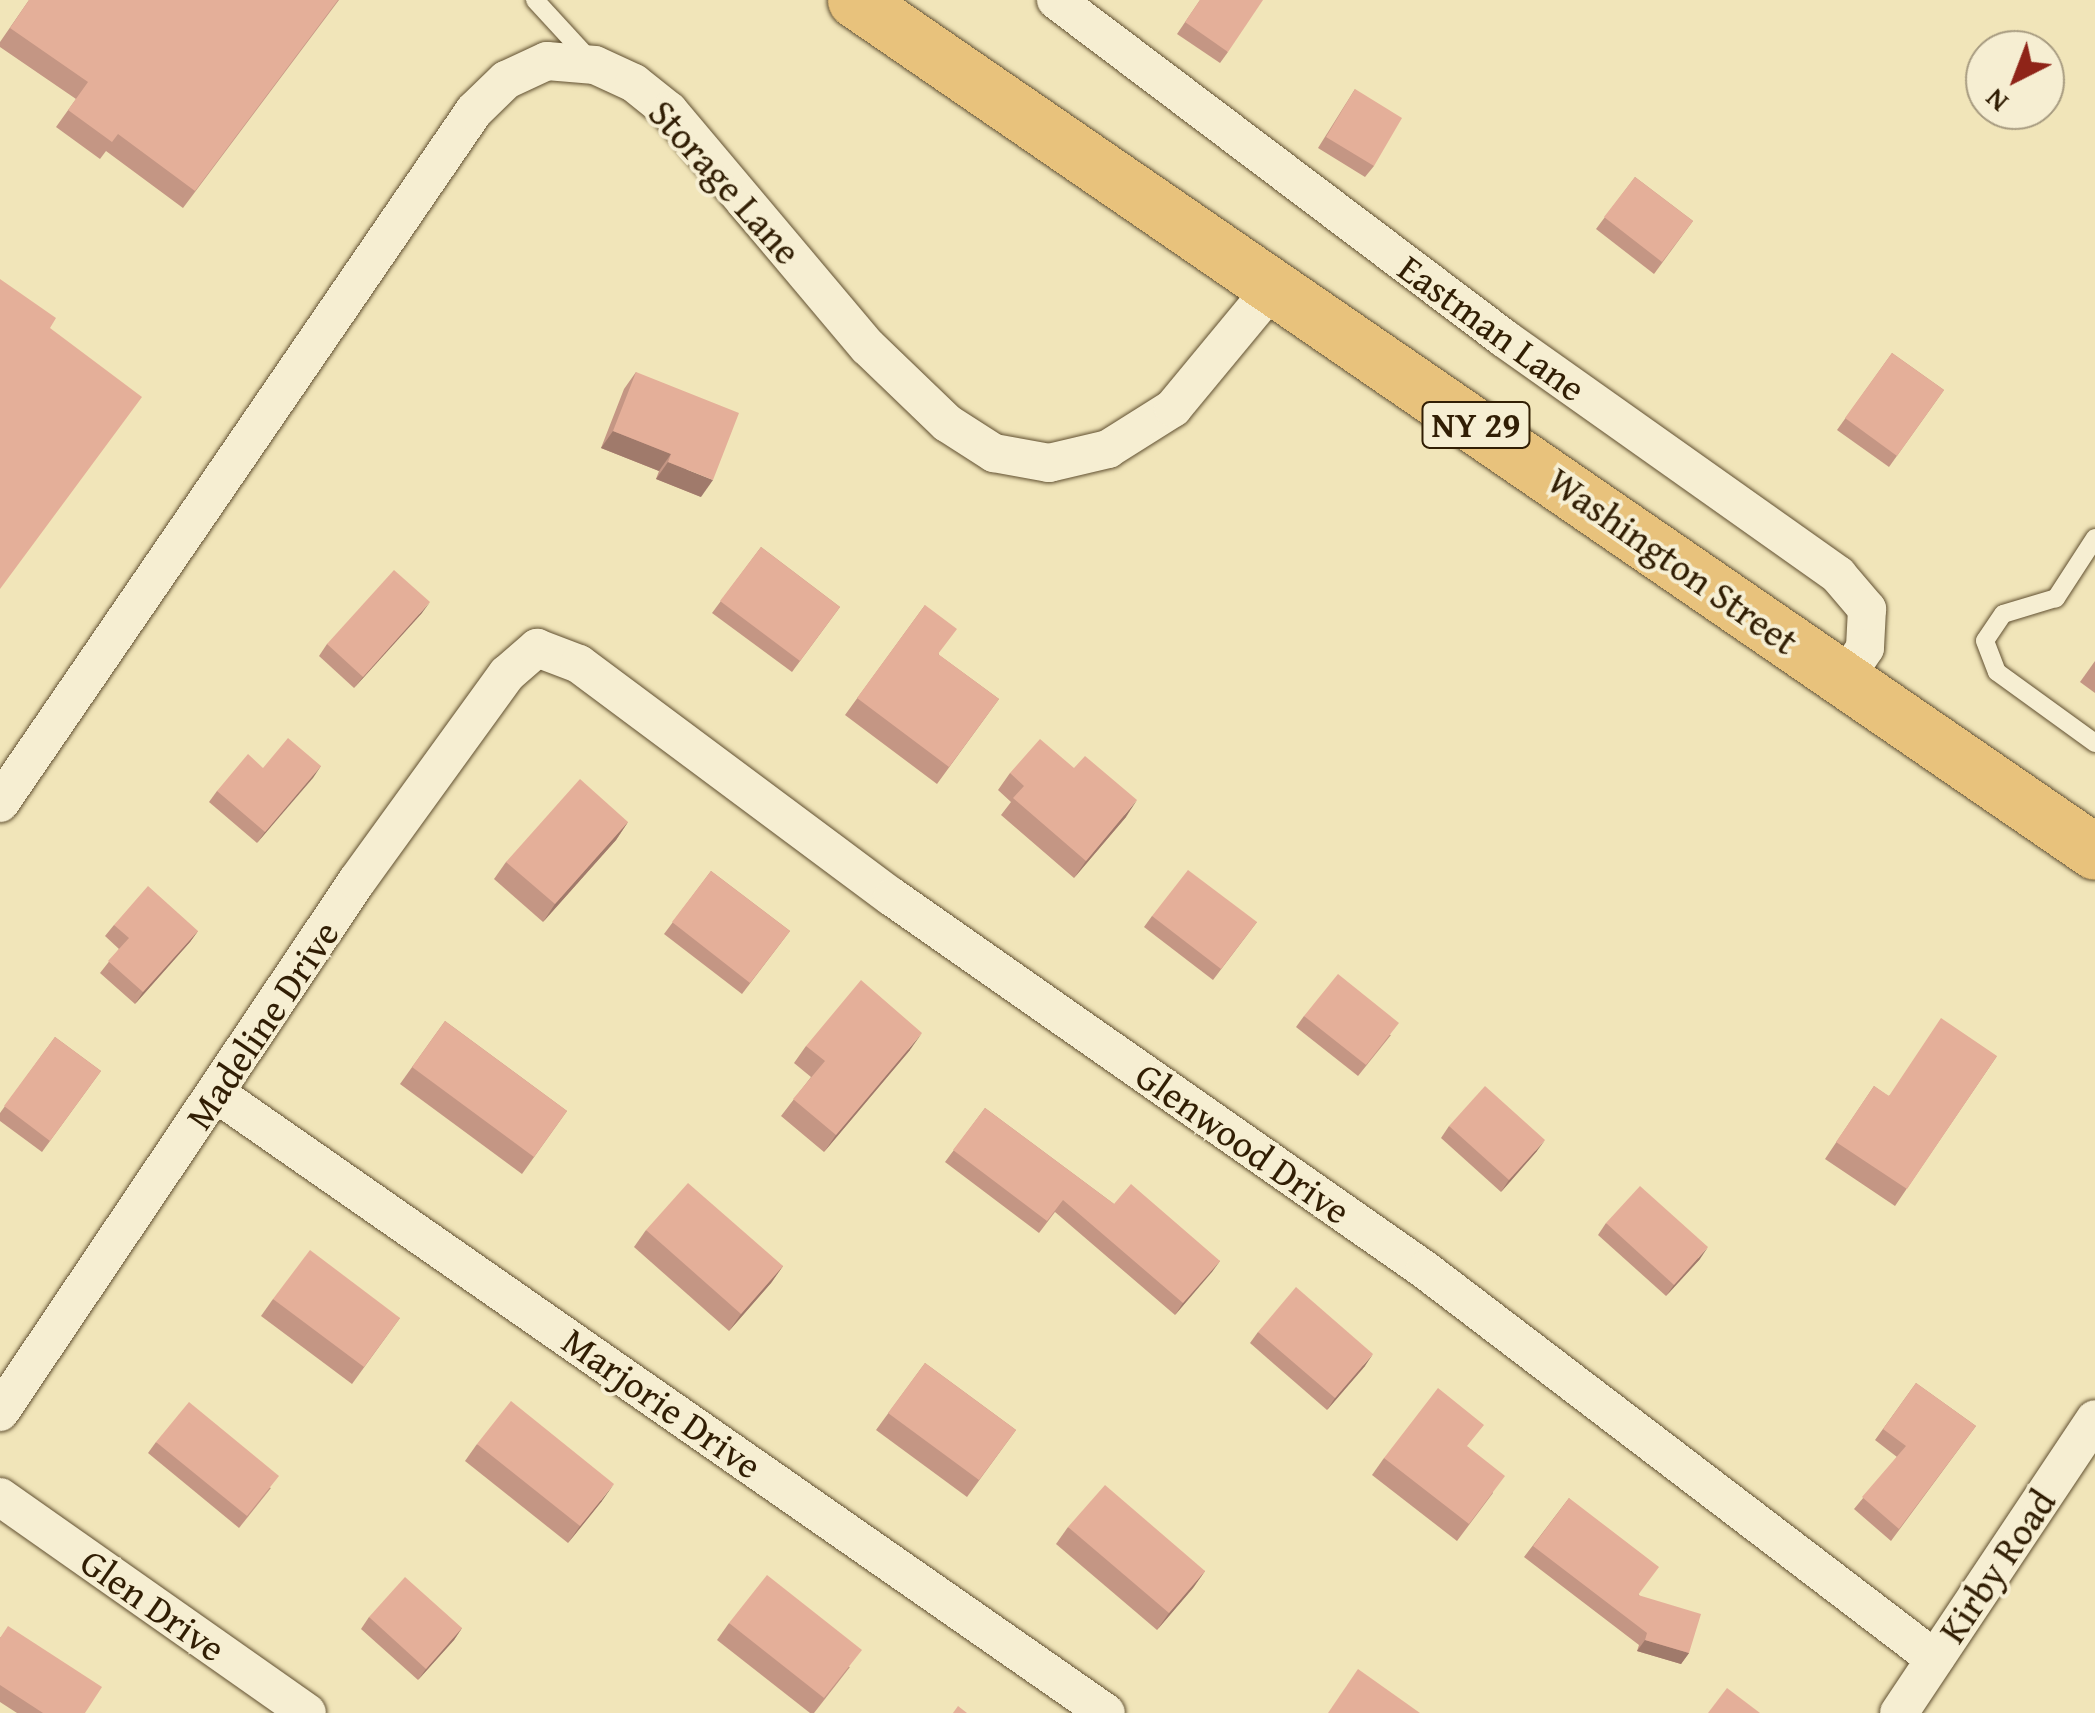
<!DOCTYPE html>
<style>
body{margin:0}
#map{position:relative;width:2095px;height:1713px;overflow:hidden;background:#f1e5b9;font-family:"Gentium Book Plus",serif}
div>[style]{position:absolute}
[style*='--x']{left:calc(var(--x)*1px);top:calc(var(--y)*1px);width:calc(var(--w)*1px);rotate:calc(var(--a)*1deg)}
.roads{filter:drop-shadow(0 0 2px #615031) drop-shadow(0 0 2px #615031)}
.service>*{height:18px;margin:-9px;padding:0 9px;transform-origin:9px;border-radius:9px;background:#f6eed2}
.minor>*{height:38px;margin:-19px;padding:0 19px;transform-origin:19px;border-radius:19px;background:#f6eed2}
.trunk>*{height:55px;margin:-27.5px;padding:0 27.5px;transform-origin:27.5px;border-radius:27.5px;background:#e8c27c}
.wall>*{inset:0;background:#c49684}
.shaded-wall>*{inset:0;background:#a07a6b}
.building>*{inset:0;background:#e4af99}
span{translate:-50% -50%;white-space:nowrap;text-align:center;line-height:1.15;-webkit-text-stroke:8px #f6eed2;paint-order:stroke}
.shield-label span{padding:2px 8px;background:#f6eed2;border:2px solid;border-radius:8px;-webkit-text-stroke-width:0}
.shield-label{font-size:35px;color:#311e04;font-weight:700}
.street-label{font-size:38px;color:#311e04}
.north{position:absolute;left:1965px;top:30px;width:100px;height:100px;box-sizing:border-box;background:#f6eed2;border:2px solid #a79b80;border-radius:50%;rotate:222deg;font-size:28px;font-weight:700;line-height:40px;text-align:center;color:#311e04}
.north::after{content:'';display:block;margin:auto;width:35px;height:45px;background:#8f2418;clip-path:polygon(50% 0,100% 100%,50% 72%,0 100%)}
</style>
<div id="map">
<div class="roads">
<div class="service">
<i style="--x:535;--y:0;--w:83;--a:47.4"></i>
<i style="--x:2095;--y:538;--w:72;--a:123"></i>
<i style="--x:2056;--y:598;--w:55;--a:163.2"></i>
<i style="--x:2003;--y:614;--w:32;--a:124"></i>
<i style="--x:1985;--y:641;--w:33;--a:69"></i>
<i style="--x:1997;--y:672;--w:121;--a:35.9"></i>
</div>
<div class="minor">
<i style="--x:1056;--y:0;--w:563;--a:37.05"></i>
<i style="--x:1505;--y:339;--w:408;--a:35.3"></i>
<i style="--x:1838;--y:575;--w:45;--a:49.5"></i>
<i style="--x:1867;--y:609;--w:39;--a:93"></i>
<i style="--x:1865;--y:648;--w:37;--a:124"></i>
<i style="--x:0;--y:803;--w:839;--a:-55.59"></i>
<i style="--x:474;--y:111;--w:45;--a:-44.1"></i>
<i style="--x:506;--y:80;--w:45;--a:-24.9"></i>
<i style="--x:547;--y:61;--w:48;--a:4.8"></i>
<i style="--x:595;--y:65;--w:43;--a:24.8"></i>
<i style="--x:634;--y:83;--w:45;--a:38.7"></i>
<i style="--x:669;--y:111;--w:309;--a:49.9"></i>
<i style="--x:868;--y:347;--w:110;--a:43.9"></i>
<i style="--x:947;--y:423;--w:56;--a:32.6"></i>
<i style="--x:994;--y:453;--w:56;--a:10.3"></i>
<i style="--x:1049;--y:463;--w:61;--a:-13.3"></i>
<i style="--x:1108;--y:449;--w:77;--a:-32.2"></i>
<i style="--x:1173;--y:408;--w:158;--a:-50.4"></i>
<i style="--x:217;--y:1094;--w:1083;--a:34.85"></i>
<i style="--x:0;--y:1412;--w:640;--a:-56.09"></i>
<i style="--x:357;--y:881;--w:256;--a:-54.1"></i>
<i style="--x:507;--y:674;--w:40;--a:-41"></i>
<i style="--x:537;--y:648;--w:45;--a:20.9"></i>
<i style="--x:579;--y:664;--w:390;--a:36.7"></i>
<i style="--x:892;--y:897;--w:651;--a:34.98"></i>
<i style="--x:1425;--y:1270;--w:641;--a:37.33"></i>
<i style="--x:0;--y:1497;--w:375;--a:35.1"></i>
<i style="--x:1899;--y:1713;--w:353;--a:-56.3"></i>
</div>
<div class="trunk">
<i style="--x:855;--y:0;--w:1504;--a:34.49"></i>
</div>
</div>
<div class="wall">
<i style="clip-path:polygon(29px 0,339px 0,183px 208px,106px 151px,100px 159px,56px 127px,76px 99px,0 47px,0 42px)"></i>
<i style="clip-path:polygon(1200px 0,1228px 52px,1220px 63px,1177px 34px)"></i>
<i style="clip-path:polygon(1355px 89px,1374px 166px,1365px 177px,1318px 148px)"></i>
<i style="clip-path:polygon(1635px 177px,1693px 221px,1654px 274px,1596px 229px)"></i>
<i style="clip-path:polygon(1892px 353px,1944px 390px,1889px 467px,1837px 430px)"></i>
<i style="clip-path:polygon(636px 372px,701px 497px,656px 479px,659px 471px,601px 448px,624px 389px)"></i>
<i style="clip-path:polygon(761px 547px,840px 607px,792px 672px,712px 613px)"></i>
<i style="clip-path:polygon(925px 605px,939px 655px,999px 699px,937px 784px,845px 715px)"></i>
<i style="clip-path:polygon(422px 613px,354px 688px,319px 656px,327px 644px)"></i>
<i style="clip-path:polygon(2095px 661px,2095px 693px,2080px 682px)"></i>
<i style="clip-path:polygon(321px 766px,257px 843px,209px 802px,217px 791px)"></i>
<i style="clip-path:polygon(1074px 768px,1126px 817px,1074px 878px,1001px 815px,1011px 802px,998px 790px,1010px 773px)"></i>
<i style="clip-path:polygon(628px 822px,616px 840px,543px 922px,494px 879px,506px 862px)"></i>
<i style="clip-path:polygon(711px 871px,790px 931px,742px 994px,664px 934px)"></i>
<i style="clip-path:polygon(1152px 916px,1257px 922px,1213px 980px,1144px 927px)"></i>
<i style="clip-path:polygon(114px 925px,198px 931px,190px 942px,135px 1004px,100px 973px,119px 949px,105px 936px)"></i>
<i style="clip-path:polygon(1304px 1016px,1391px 1035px,1358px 1076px,1296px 1027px)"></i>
<i style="clip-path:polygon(445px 1021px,567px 1111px,522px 1174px,400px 1084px)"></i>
<i style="clip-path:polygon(55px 1037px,101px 1071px,42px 1152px,0 1121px,0 1113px)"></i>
<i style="clip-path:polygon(806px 1046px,910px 1050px,824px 1152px,781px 1116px,811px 1077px,794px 1063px)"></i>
<i style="clip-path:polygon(1997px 1056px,1895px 1206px,1825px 1159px,1874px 1086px,1888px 1096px)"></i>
<i style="clip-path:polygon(985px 1108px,1114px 1204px,1220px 1261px,1175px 1315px,1055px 1212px,1039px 1233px,945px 1162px)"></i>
<i style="clip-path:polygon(1449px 1126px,1537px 1151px,1501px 1192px,1441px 1138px)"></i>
<i style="clip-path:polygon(1606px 1223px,1700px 1259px,1666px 1296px,1598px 1235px)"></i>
<i style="clip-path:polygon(646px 1230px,783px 1266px,771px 1283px,729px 1331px,634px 1247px)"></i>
<i style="clip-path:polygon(273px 1299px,400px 1318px,352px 1384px,261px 1316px)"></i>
<i style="clip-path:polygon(1258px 1332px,1365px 1366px,1327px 1410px,1250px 1343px)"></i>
<i style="clip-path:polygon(925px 1363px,1016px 1430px,967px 1497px,876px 1430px)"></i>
<i style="clip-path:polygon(1916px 1383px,1976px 1426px,1891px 1541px,1854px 1509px,1897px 1457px,1875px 1440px)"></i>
<i style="clip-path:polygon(156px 1442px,271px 1488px,239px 1528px,148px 1453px)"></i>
<i style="clip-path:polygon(477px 1444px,602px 1501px,568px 1543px,465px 1461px)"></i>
<i style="clip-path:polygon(1468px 1447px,1493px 1493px,1457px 1541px,1372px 1475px,1384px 1458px)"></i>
<i style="clip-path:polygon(1569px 1498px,1639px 1595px,1689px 1653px,1681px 1664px,1637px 1651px,1639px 1645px,1524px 1557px)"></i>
<i style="clip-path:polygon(1068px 1527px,1205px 1571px,1193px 1588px,1157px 1630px,1056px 1544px)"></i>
<i style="clip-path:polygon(369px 1617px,462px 1628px,454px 1640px,418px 1680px,361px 1629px)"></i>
<i style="clip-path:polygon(729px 1623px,850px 1667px,814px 1713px,810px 1713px,717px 1640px)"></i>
<i style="clip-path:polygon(0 1637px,85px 1713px,17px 1713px,0 1702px)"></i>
</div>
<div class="shaded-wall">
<i style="clip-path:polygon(613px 431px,671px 454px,659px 471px,601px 448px)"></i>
<i style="clip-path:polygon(668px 462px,713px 480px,701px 497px,656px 479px)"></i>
<i style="clip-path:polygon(430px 602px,422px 613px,354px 688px,363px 677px)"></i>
<i style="clip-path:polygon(321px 766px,313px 778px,257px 843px,265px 832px)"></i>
<i style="clip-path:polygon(1137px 800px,1126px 817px,1074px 878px,1086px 861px)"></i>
<i style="clip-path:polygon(628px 822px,616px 840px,543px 922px,555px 904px)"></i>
<i style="clip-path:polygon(198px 931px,190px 942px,135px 1004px,143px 992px)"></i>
<i style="clip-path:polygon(922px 1033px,910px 1050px,824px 1152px,836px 1135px)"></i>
<i style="clip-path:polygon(1545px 1140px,1537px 1151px,1501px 1192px,1509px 1180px)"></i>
<i style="clip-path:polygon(1708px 1247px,1700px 1259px,1666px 1296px,1674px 1285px)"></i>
<i style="clip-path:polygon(1220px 1261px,1212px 1272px,1175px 1315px,1183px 1303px)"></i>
<i style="clip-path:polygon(783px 1266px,771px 1283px,729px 1331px,741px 1314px)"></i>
<i style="clip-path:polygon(1373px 1354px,1365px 1366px,1327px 1410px,1335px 1398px)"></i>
<i style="clip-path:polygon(614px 1484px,602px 1501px,568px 1543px,580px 1526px)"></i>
<i style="clip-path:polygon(1205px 1571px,1193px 1588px,1157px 1630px,1169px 1613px)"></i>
<i style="clip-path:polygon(462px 1628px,454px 1640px,418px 1680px,426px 1669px)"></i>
<i style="clip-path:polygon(1645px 1640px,1689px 1653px,1681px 1664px,1637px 1651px)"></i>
</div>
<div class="building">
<i style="clip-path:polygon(29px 0,338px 0,195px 191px,118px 134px,112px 142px,68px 110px,88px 82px,10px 28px)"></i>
<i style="clip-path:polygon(1200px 0,1263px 0,1228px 52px,1185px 22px)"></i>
<i style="clip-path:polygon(1355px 89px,1402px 118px,1374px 166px,1326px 137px)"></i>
<i style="clip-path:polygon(1635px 177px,1693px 221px,1662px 262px,1604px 217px)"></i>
<i style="clip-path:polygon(0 279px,56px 318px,50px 328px,142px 397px,0 589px)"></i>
<i style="clip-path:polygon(1892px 353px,1944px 390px,1897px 456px,1845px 418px)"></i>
<i style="clip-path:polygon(636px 372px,739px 413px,713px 480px,668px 462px,671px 454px,613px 431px)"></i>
<i style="clip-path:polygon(761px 547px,840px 607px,800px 661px,720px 601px)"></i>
<i style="clip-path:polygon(394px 570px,430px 602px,363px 677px,327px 644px)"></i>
<i style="clip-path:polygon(925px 605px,957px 629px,938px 654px,999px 699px,949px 767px,857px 698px)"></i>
<i style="clip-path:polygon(288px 738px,321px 766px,265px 832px,217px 791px,248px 754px,263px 768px)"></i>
<i style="clip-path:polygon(1040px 739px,1074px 768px,1085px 756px,1137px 800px,1086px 861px,1013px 798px,1024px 786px,1010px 773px)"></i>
<i style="clip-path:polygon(580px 779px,628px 822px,555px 904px,506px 862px)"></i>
<i style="clip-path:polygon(1188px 870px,1257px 922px,1221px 969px,1152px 916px)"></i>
<i style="clip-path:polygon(711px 871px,790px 931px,750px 983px,672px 922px)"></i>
<i style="clip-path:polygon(148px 886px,198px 931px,143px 992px,108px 961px,129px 938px,114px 925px)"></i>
<i style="clip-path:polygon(1338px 974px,1399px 1023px,1366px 1065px,1304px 1016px)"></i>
<i style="clip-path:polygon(861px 980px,922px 1033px,836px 1135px,793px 1099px,825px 1061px,806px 1046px)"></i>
<i style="clip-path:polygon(1941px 1018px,1997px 1056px,1907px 1189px,1836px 1142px,1874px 1086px,1889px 1096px)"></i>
<i style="clip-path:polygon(445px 1021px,567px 1111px,534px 1157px,412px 1067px)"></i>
<i style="clip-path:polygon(55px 1037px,101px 1071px,50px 1141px,4px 1106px)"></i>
<i style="clip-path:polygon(1485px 1086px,1545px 1140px,1509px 1180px,1449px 1126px)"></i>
<i style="clip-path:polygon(985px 1108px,1114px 1204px,1131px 1184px,1220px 1261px,1183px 1303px,1063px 1200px,1047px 1221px,953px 1150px)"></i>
<i style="clip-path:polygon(688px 1183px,783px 1266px,741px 1314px,646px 1230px)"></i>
<i style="clip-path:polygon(1640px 1186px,1708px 1247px,1674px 1285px,1606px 1223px)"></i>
<i style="clip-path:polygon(310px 1250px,400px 1318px,364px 1367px,273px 1299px)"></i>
<i style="clip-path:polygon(1296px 1287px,1373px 1354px,1335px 1398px,1258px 1332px)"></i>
<i style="clip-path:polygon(925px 1363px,1016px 1430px,979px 1480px,888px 1413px)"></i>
<i style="clip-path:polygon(1916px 1383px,1976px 1426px,1899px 1529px,1862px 1497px,1906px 1446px,1883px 1429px)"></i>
<i style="clip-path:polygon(1438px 1388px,1484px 1425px,1467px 1446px,1505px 1476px,1469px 1524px,1384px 1458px)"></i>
<i style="clip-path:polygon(511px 1401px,614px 1484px,580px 1526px,477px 1444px)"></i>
<i style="clip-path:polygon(189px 1402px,279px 1476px,247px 1516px,156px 1442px)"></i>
<i style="clip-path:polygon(1105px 1485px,1205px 1571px,1169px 1613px,1068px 1527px)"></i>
<i style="clip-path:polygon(1569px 1498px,1659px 1567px,1638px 1595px,1701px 1614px,1689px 1653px,1645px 1640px,1647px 1633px,1533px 1546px)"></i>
<i style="clip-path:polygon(767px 1575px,862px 1650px,824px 1698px,729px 1623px)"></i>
<i style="clip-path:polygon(405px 1577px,462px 1628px,426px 1669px,369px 1617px)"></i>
<i style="clip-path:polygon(8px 1626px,102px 1687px,85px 1713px,43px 1713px,0 1685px,0 1638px)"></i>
<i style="clip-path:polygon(1358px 1669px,1420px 1713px,1328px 1713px)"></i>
<i style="clip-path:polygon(1727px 1688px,1760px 1713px,1708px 1713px)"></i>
<i style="clip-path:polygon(958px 1706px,967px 1713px,953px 1713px)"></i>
</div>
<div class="shield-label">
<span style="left:1476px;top:425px">NY 29</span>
</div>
<div class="street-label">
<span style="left:725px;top:182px;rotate:48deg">Storage Lane</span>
<span style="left:1492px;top:328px;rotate:36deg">Eastman Lane</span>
<span style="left:1673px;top:561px;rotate:35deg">Washington Street</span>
<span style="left:262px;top:1025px;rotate:-56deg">Madeline Drive</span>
<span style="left:1243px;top:1143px;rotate:35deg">Glenwood Drive</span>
<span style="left:662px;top:1403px;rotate:35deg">Marjorie Drive</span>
<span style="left:1997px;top:1566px;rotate:-56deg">Kirby Road</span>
<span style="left:153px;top:1605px;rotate:35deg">Glen Drive</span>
</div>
<div class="north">N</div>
</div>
